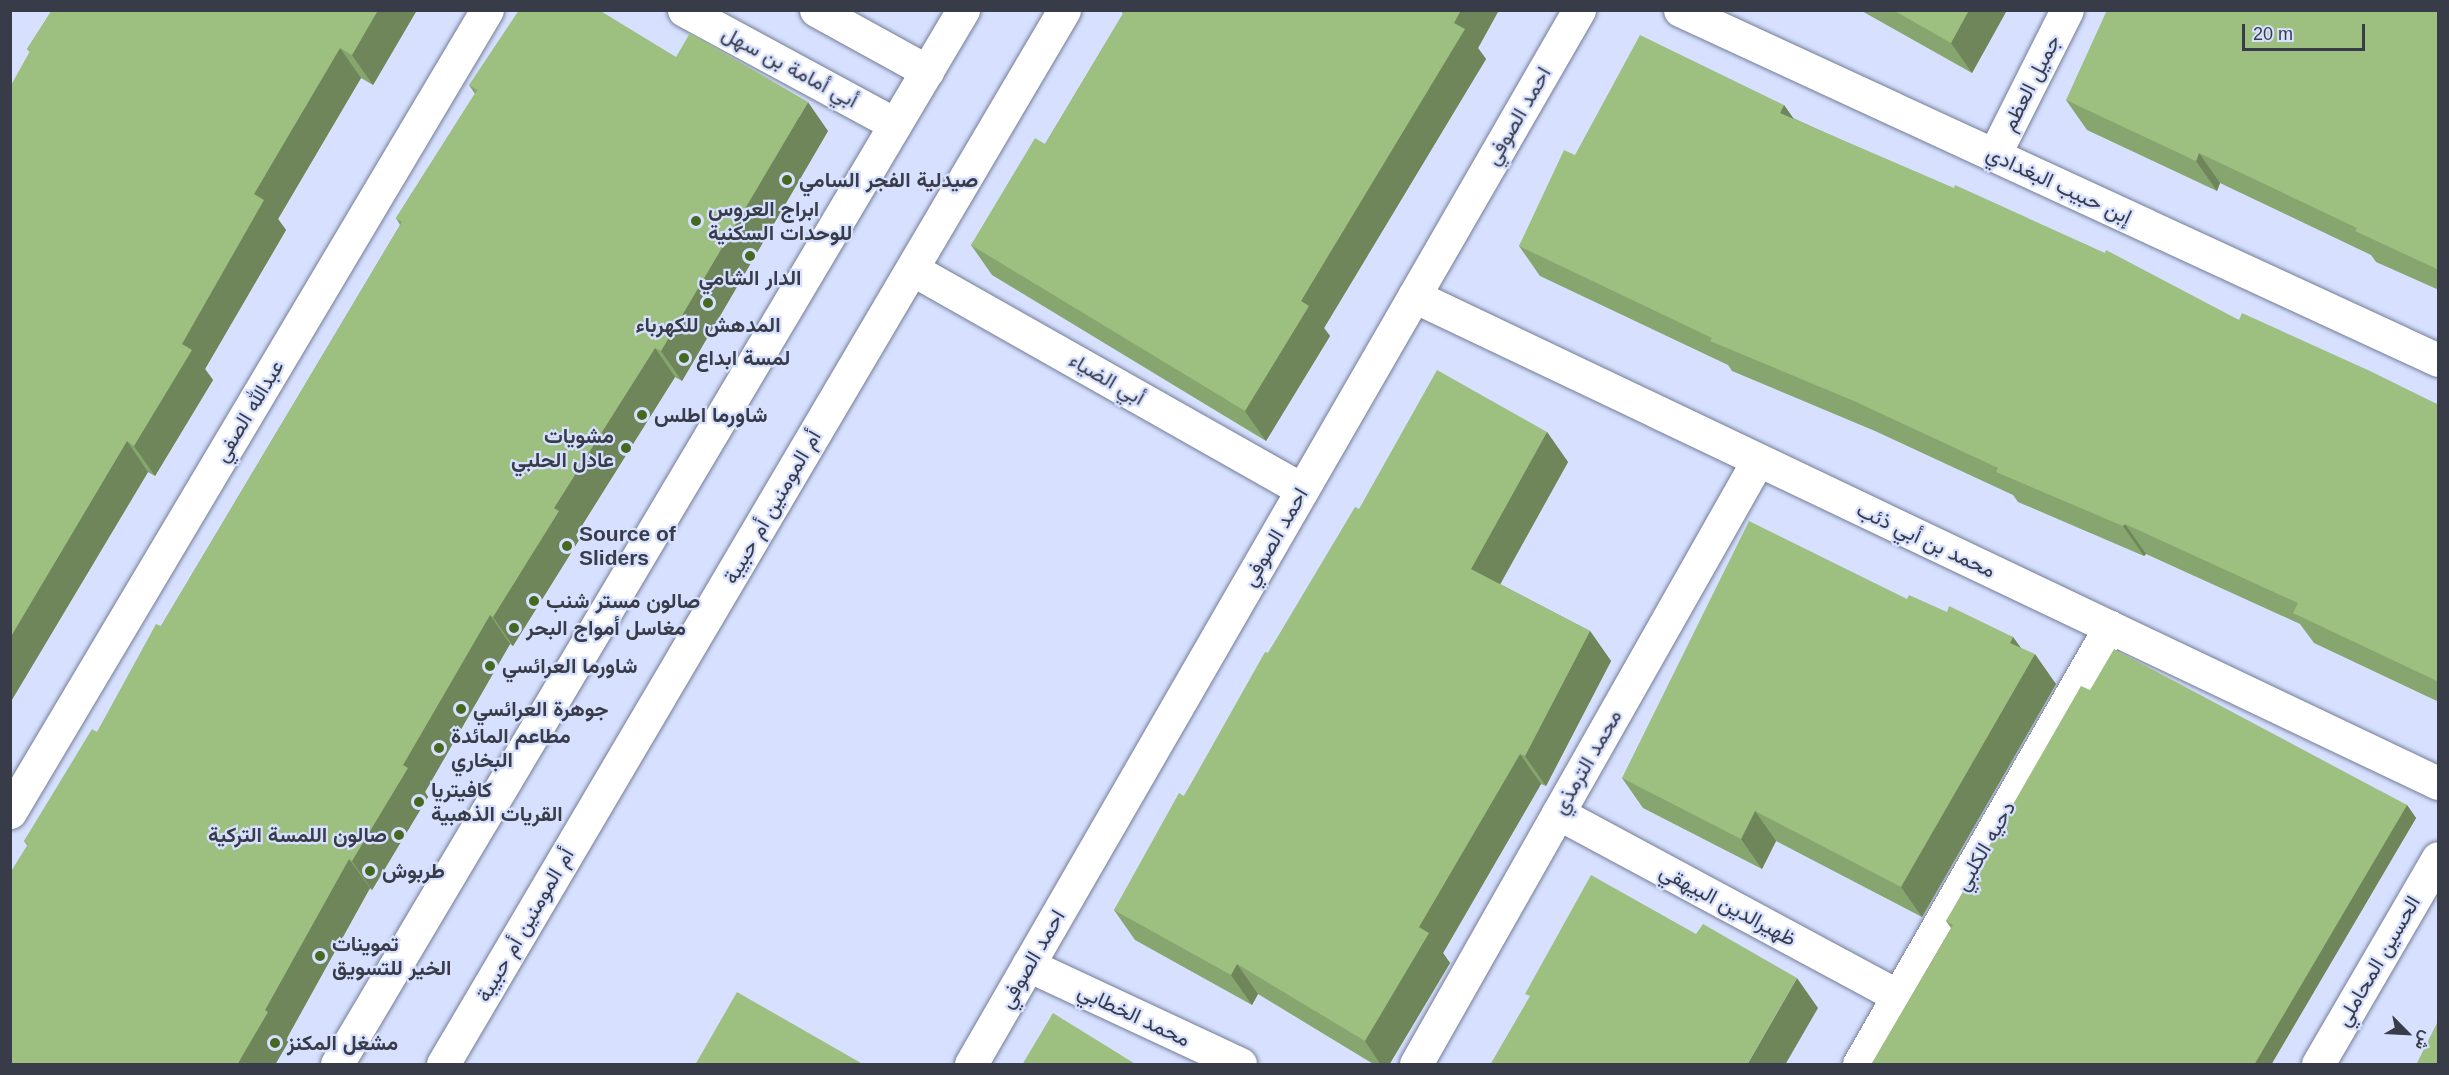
<!DOCTYPE html>
<meta charset="utf-8">
<style>
body{margin:0}
#map{position:relative;width:2449px;height:1075px;overflow:hidden;background:#d7e1ff;font-family:Helvetica,Vazirmatn,sans-serif}
div>[style]{position:absolute}
[style*='--x']{left:calc(var(--x)*1px);top:calc(var(--y)*1px);width:calc(var(--w)*1px);rotate:calc(var(--a)*1deg)}
.roads{filter:drop-shadow(0 0 2px #737d97) drop-shadow(0 0 2px #737d97)}
.minor>*{height:33px;margin:-16.5px;padding:0 16.5px;transform-origin:16.5px;border-radius:16.5px;background:#fff}
.wall>*{inset:0;background:#87a56f}
.shaded-wall>*{inset:0;background:#6e865a}
.building>*{inset:0;background:#9dc081}
.dots>*{width:16px;height:16px;translate:-50% -50%;box-sizing:border-box;border:3px solid #d7e1ff;border-radius:50%}
span{translate:-50% -50%;white-space:nowrap;text-align:center;line-height:1.15;-webkit-text-stroke:4.5px #d7e1ff;paint-order:stroke}
.street-label{font-size:21px;color:#383c48}
.poi-label{font-size:21px;color:#383c48;font-weight:700}
.left{translate:0 -50%;text-align:left}
.right{translate:-100% -50%;text-align:right}
.frame{position:absolute;inset:0;border:12px solid #383c48;pointer-events:none}
.north{position:absolute;left:2377px;top:1003px;width:60px;height:60px;-webkit-text-stroke:4px #d7e1ff;paint-order:stroke;rotate:114deg;font-size:16px;font-weight:700;line-height:24px;text-align:center;color:#383c48}
.north::after{content:'';display:block;margin:auto;width:21px;height:27px;background:#383c48;clip-path:polygon(50% 0,100% 100%,50% 72%,0 100%)}
.scale{position:absolute;left:2242px;top:24px;width:123px;height:27px;box-sizing:border-box;border:3px solid #383c48;border-top:0;padding-left:8px;font-size:18px;line-height:21px;white-space:nowrap;color:#383c48;-webkit-text-stroke:4px #d7e1ff;paint-order:stroke}
</style>
<div id="map">
<div class="roads">
<div class="minor">
<i style="--x:684;--y:10;--w:240;--a:28.4"></i>
<i style="--x:816;--y:10;--w:127;--a:28.8"></i>
<i style="--x:1680;--y:10;--w:835;--a:24.78"></i>
<i style="--x:1994;--y:155;--w:162;--a:-63.3"></i>
<i style="--x:912;--y:269;--w:448;--a:29.5"></i>
<i style="--x:1414;--y:296;--w:1134;--a:25.44"></i>
<i style="--x:10;--y:812;--w:933;--a:-59.26"></i>
<i style="--x:1558;--y:813;--w:386;--a:28.3"></i>
<i style="--x:1028;--y:965;--w:234;--a:25"></i>
<i style="--x:337;--y:1064;--w:1226;--a:-59.29"></i>
<i style="--x:443;--y:1064;--w:1223;--a:-59.49"></i>
<i style="--x:971;--y:1064;--w:1217;--a:-60.02"></i>
<i style="--x:1416;--y:1064;--w:694;--a:-60.48"></i>
<i style="--x:1859;--y:1064;--w:504;--a:-60.13"></i>
<i style="--x:2318;--y:1064;--w:238;--a:-59.8"></i>
</div>
</div>
<div class="wall">
<i style="clip-path:polygon(52px 10px,417px 10px,373px 85px,361px 78px,278px 219px,286px 230px,205px 369px,213px 380px,155px 476px,148px 472px,10px 703px,30px 52px,27px 49px)"></i>
<i style="clip-path:polygon(1121px 10px,1499px 10px,1478px 48px,1486px 59px,1324px 328px,1330px 336px,1266px 441px,992px 275px,971px 245px,1045px 144px,1123px 14px)"></i>
<i style="clip-path:polygon(1860px 10px,2007px 10px,1972px 73px)"></i>
<i style="clip-path:polygon(2439px 10px,2439px 290px,2376px 262px,2371px 255px,2220px 183px,2217px 191px,2087px 130px,2066px 100px)"></i>
<i style="clip-path:polygon(676px 57px,828px 131px,682px 381px,675px 377px,576px 535px,579px 540px,513px 646px,510px 644px,425px 792px,428px 797px,372px 890px,370px 888px,287px 1038px,289px 1041px,27px 845px,24px 841px,97px 732px,161px 626px,400px 225px,396px 218px,475px 94px,469px 85px)"></i>
<i style="clip-path:polygon(1784px 105px,1793px 118px,2239px 320px,2439px 405px,2439px 702px,2314px 643px,2300px 624px,2146px 554px,2144px 556px,2018px 502px,2013px 495px,1875px 431px,1732px 371px,1728px 365px,1540px 276px,1519px 246px,1575px 155px)"></i>
<i style="clip-path:polygon(1547px 432px,1568px 462px,1500px 584px,1590px 631px,1611px 661px,1546px 786px,1541px 784px,1443px 953px,1450px 963px,1389px 1065px,1375px 1065px,1258px 994px,1252px 1005px,1135px 940px,1114px 910px,1184px 796px,1268px 653px,1359px 509px)"></i>
<i style="clip-path:polygon(1947px 612px,2013px 637px,2021px 648px,2056px 684px,1922px 917px,1776px 841px,1762px 869px,1643px 808px,1622px 778px)"></i>
<i style="clip-path:polygon(2090px 690px,2407px 805px,2416px 818px,2271px 1065px,1871px 1065px,1951px 928px,1946px 921px)"></i>
</div>
<div class="shaded-wall">
<i style="clip-path:polygon(378px 10px,417px 10px,373px 85px,352px 55px)"></i>
<i style="clip-path:polygon(1461px 10px,1499px 10px,1478px 48px,1486px 59px,1324px 328px,1330px 336px,1266px 441px,1245px 411px,1301px 301px)"></i>
<i style="clip-path:polygon(1969px 10px,2007px 10px,1972px 73px,1951px 43px)"></i>
<i style="clip-path:polygon(340px 48px,361px 78px,278px 219px,286px 230px,205px 369px,213px 380px,155px 476px,134px 446px,182px 344px,254px 194px)"></i>
<i style="clip-path:polygon(808px 102px,828px 131px,682px 381px,661px 351px)"></i>
<i style="clip-path:polygon(1784px 105px,1805px 135px,1780px 113px)"></i>
<i style="clip-path:polygon(2199px 153px,2220px 183px,2217px 191px,2196px 161px)"></i>
<i style="clip-path:polygon(655px 348px,675px 377px,576px 535px,579px 540px,513px 646px,493px 617px,554px 508px)"></i>
<i style="clip-path:polygon(1547px 432px,1568px 462px,1492px 599px,1471px 569px)"></i>
<i style="clip-path:polygon(127px 441px,148px 472px,10px 703px,10px 638px)"></i>
<i style="clip-path:polygon(2125px 524px,2146px 554px,2144px 556px,2123px 526px)"></i>
<i style="clip-path:polygon(490px 615px,510px 644px,425px 792px,428px 797px,372px 890px,352px 861px,403px 765px)"></i>
<i style="clip-path:polygon(1590px 631px,1611px 661px,1546px 786px,1525px 756px)"></i>
<i style="clip-path:polygon(2013px 637px,2030px 661px,2035px 654px,2056px 684px,1922px 917px,1901px 887px)"></i>
<i style="clip-path:polygon(1520px 754px,1541px 784px,1443px 953px,1450px 963px,1389px 1065px,1381px 1065px,1365px 1041px,1419px 927px)"></i>
<i style="clip-path:polygon(2407px 805px,2416px 818px,2271px 1065px,2254px 1065px)"></i>
<i style="clip-path:polygon(1755px 811px,1776px 841px,1762px 869px,1741px 839px)"></i>
<i style="clip-path:polygon(349px 859px,370px 888px,287px 1038px,289px 1041px,275px 1065px,237px 1065px,265px 1010px)"></i>
<i style="clip-path:polygon(1237px 964px,1258px 994px,1252px 1005px,1231px 975px)"></i>
<i style="clip-path:polygon(1797px 978px,1818px 1008px,1785px 1065px,1747px 1065px)"></i>
</div>
<div class="building">
<i style="clip-path:polygon(52px 10px,378px 10px,352px 55px,340px 48px,254px 194px,264px 200px,182px 344px,192px 350px,134px 446px,127px 441px,10px 638px,10px 87px,30px 51px,27px 49px)"></i>
<i style="clip-path:polygon(519px 10px,599px 10px,676px 57px,690px 33px,808px 102px,661px 351px,655px 348px,554px 508px,559px 511px,493px 617px,490px 615px,403px 765px,408px 768px,352px 861px,349px 859px,265px 1010px,268px 1012px,237px 1065px,10px 1065px,10px 873px,28px 844px,24px 841px,92px 729px,97px 732px,156px 624px,161px 626px,402px 222px,396px 218px,477px 90px,469px 85px)"></i>
<i style="clip-path:polygon(1125px 10px,1461px 10px,1454px 23px,1465px 29px,1301px 301px,1309px 306px,1245px 411px,971px 245px,1035px 138px,1045px 144px)"></i>
<i style="clip-path:polygon(1893px 10px,1969px 10px,1951px 43px)"></i>
<i style="clip-path:polygon(2107px 10px,2439px 10px,2439px 270px,2355px 231px,2357px 228px,2199px 153px,2196px 161px,2066px 100px)"></i>
<i style="clip-path:polygon(1640px 35px,1784px 105px,1780px 113px,1954px 188px,1955px 185px,2105px 253px,2106px 250px,2239px 320px,2242px 313px,2370px 371px,2439px 405px,2439px 682px,2293px 613px,2298px 603px,2125px 524px,2123px 526px,1996px 472px,1998px 468px,1854px 401px,1710px 341px,1712px 338px,1519px 246px,1564px 150px,1575px 155px)"></i>
<i style="clip-path:polygon(1437px 370px,1547px 432px,1471px 569px,1590px 631px,1525px 756px,1520px 754px,1419px 927px,1429px 933px,1365px 1041px,1237px 964px,1231px 975px,1114px 910px,1179px 793px,1184px 796px,1265px 652px,1268px 653px,1355px 507px,1359px 509px)"></i>
<i style="clip-path:polygon(1749px 521px,1907px 599px,1909px 595px,1947px 612px,1949px 606px,2013px 637px,2010px 643px,2035px 654px,1901px 887px,1755px 811px,1741px 839px,1622px 778px)"></i>
<i style="clip-path:polygon(2114px 649px,2407px 805px,2254px 1065px,1871px 1065px,1953px 925px,1946px 921px,2081px 686px,2090px 690px)"></i>
<i style="clip-path:polygon(1591px 875px,1696px 934px,1703px 924px,1797px 978px,1747px 1065px,1490px 1065px,1530px 996px,1525px 994px)"></i>
<i style="clip-path:polygon(737px 992px,861px 1063px,860px 1065px,695px 1065px)"></i>
<i style="clip-path:polygon(1053px 1013px,1137px 1065px,1022px 1065px)"></i>
<i style="clip-path:polygon(2439px 1019px,2439px 1065px,2416px 1065px)"></i>
</div>
<div class="dots">
<i style="left:787px;top:180px;background:#466922"></i>
<i style="left:696px;top:221px;background:#466922"></i>
<i style="left:750px;top:256px;background:#466922"></i>
<i style="left:708px;top:303px;background:#466922"></i>
<i style="left:684px;top:358px;background:#466922"></i>
<i style="left:642px;top:415px;background:#466922"></i>
<i style="left:626px;top:448px;background:#466922"></i>
<i style="left:567px;top:546px;background:#466922"></i>
<i style="left:534px;top:601px;background:#466922"></i>
<i style="left:514px;top:628px;background:#466922"></i>
<i style="left:490px;top:666px;background:#466922"></i>
<i style="left:461px;top:709px;background:#466922"></i>
<i style="left:439px;top:748px;background:#466922"></i>
<i style="left:419px;top:802px;background:#466922"></i>
<i style="left:399px;top:835px;background:#466922"></i>
<i style="left:370px;top:871px;background:#466922"></i>
<i style="left:320px;top:956px;background:#466922"></i>
<i style="left:275px;top:1043px;background:#466922"></i>
</div>
<div class="street-label">
<span style="left:790px;top:67px;rotate:28deg">أبي أمامة بن سهل</span>
<span style="left:2031px;top:83px;rotate:-63deg">جميل العظم</span>
<span style="left:1518px;top:116px;rotate:-60deg">احمد الصوفي</span>
<span style="left:2059px;top:185px;rotate:25deg">إبن حبيب البغدادي</span>
<span style="left:1107px;top:379px;rotate:30deg">أبي الضياء</span>
<span style="left:249px;top:411px;rotate:-59deg">عبدالله الصفي</span>
<span style="left:772px;top:507px;rotate:-60deg">أم المومنين أم حبيبة</span>
<span style="left:1275px;top:537px;rotate:-60deg">احمد الصوفي</span>
<span style="left:1926px;top:540px;rotate:25deg">محمد بن أبي ذئب</span>
<span style="left:1587px;top:762px;rotate:-60deg">محمد الترمذي</span>
<span style="left:1985px;top:846px;rotate:-60deg">دحيه الكلبي</span>
<span style="left:1728px;top:905px;rotate:28deg">ظهيرالدين البيهقي</span>
<span style="left:525px;top:925px;rotate:-60deg">أم المومنين أم حبيبة</span>
<span style="left:1032px;top:959px;rotate:-60deg">احمد الصوفي</span>
<span style="left:2378px;top:961px;rotate:-60deg">الحسين المحاملي</span>
<span style="left:1134px;top:1015px;rotate:25deg">محمد الخطابي</span>
</div>
<div class="poi-label">
<span class="left" style="left:799px;top:180px">صيدلية الفجر السامي</span>
<span class="left" style="left:708px;top:221px">ابراج العروس<br>للوحدات السكنية</span>
<span style="left:750px;top:278px">الدار الشامي</span>
<span style="left:708px;top:325px">المدهش للكهرباء</span>
<span class="left" style="left:696px;top:358px">لمسة ابداع</span>
<span class="left" style="left:654px;top:415px">شاورما اطلس</span>
<span class="right" style="left:614px;top:448px">مشويات<br>عادل الحلبي</span>
<span class="left" style="left:579px;top:546px">Source of<br>Sliders</span>
<span class="left" style="left:546px;top:601px">صالون مستر شنب</span>
<span class="left" style="left:526px;top:628px">مغاسل أمواج البحر</span>
<span class="left" style="left:502px;top:666px">شاورما العرائسي</span>
<span class="left" style="left:473px;top:709px">جوهرة العرائسي</span>
<span class="left" style="left:451px;top:748px">مطاعم المائدة<br>البخاري</span>
<span class="left" style="left:431px;top:802px">كافيتريا<br>القريات الذهبية</span>
<span class="right" style="left:387px;top:835px">صالون اللمسة التركية</span>
<span class="left" style="left:382px;top:871px">طربوش</span>
<span class="left" style="left:332px;top:956px">تموينات<br>الخير للتسويق</span>
<span class="left" style="left:287px;top:1043px">مشغل المكنز</span>
</div>
<div class="frame"></div>
<div class="north">ش</div>
<div class="scale">20 m</div>
</div>
